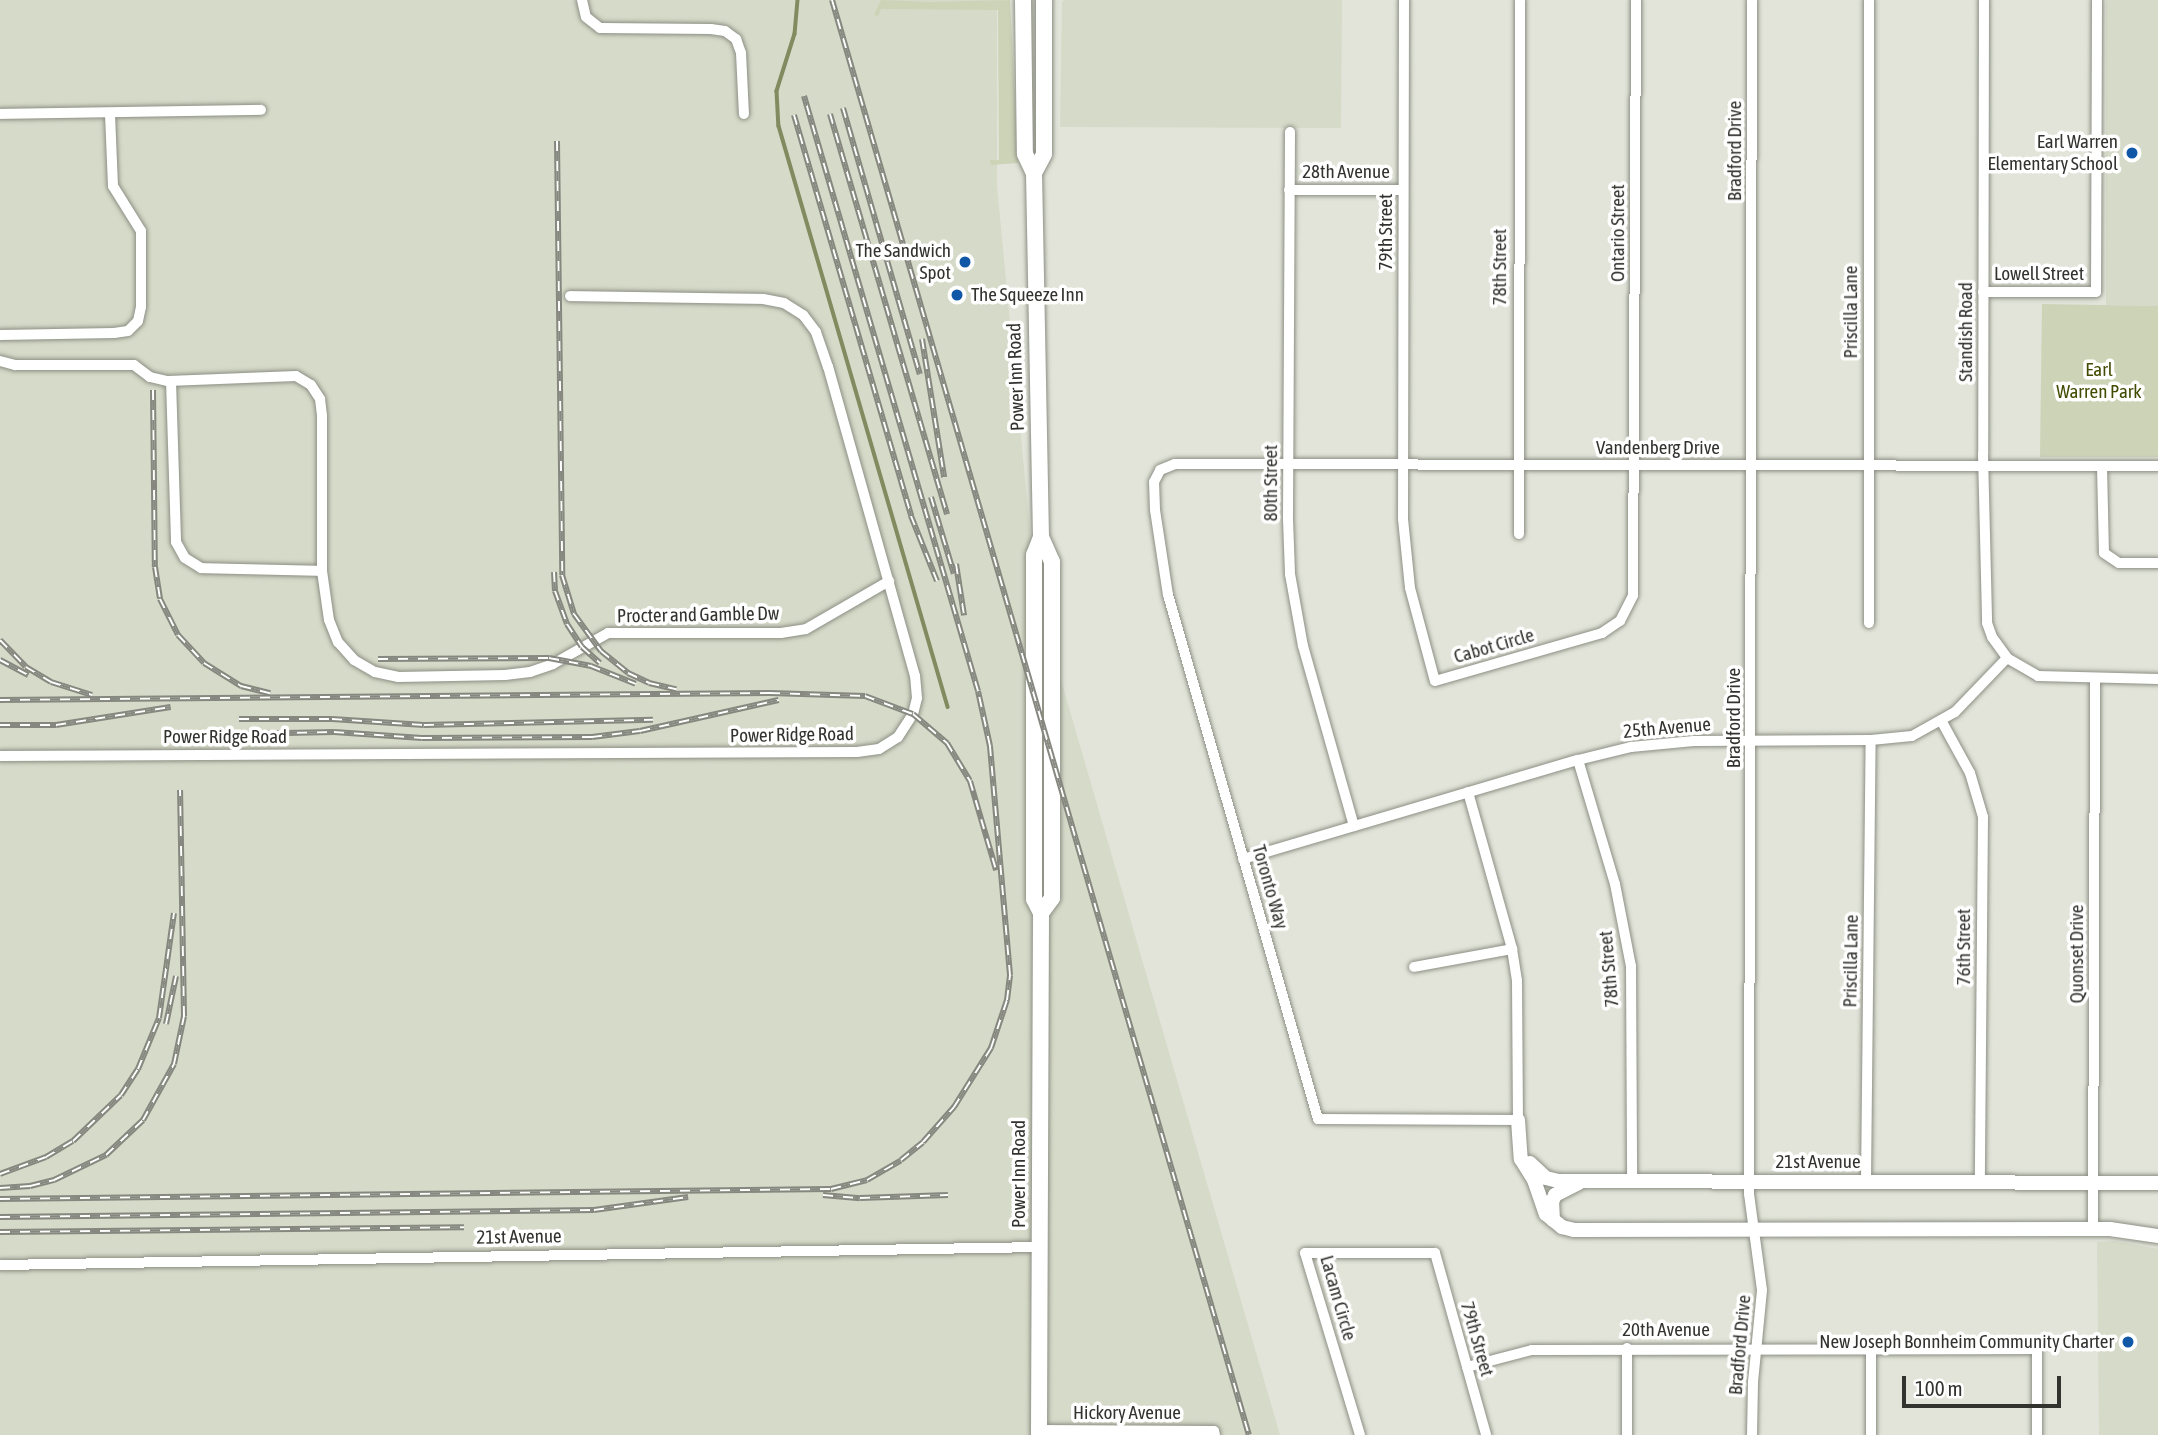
<!DOCTYPE html>
<style>
body{margin:0}
#map{position:relative;width:2158px;height:1435px;overflow:hidden;background:#e2e4d9;font-family:"Asap Condensed",sans-serif}
div>[style]{position:absolute}
[style*='--x']{left:calc(var(--x)*1px);top:calc(var(--y)*1px);width:calc(var(--w)*1px);rotate:calc(var(--a)*1deg)}
.built>*{inset:0;background:#d6dac8}
.green>*{inset:0;background:#cdd3b7}
.stream>*{height:3.5px;margin:-1.75px;padding:0 1.75px;transform-origin:1.75px;border-radius:1.75px;background:#828a60}
.roads{filter:drop-shadow(0 0 2px #8c8f84) drop-shadow(0 0 2px #8c8f84)}
.minor>*{height:10px;margin:-5px;padding:0 5px;transform-origin:5px;border-radius:5px;background:#fff}
.tertiary>*{height:14px;margin:-7px;padding:0 7px;transform-origin:7px;border-radius:7px;background:#fff}
.secondary>*{height:16px;margin:-8px;padding:0 8px;transform-origin:8px;border-radius:8px;background:#fff}
.rail>*{height:6px;margin-top:-3px;transform-origin:0;background:repeating-linear-gradient(90deg,#fff 0 10px,#868880 0 20px);box-sizing:border-box;border-block:2px solid #868880}
.dots>*{width:19px;height:19px;translate:-50% -50%;box-sizing:border-box;border:4px solid #fff;border-radius:50%}
span{translate:-50% -50%;white-space:nowrap;text-align:center;line-height:1.15;-webkit-text-stroke:7px #fff;paint-order:stroke}
.poi-label{font-size:19px;color:#32332f}
.right{translate:-100% -50%;text-align:right}
.left{translate:0 -50%;text-align:left}
.street-label{font-size:19px;color:#32332f}
.park-label{font-size:19px;color:#434b00}
.scale{position:absolute;left:1902px;top:1376px;width:159px;height:32px;box-sizing:border-box;border:4px solid #32332f;border-top:0;padding-left:9px;font-size:21px;line-height:24px;white-space:nowrap;color:#32332f;-webkit-text-stroke:5px #fff;paint-order:stroke}
</style>
<div id="map">
<div class="built">
<i style="clip-path:polygon(0 0,997px 0,997px 186px,1036px 594px,1280px 1435px,0 1435px)"></i>
<i style="clip-path:polygon(1064px 0,1342px 0,1341px 128px,1060px 127px,1062px 2px)"></i>
<i style="clip-path:polygon(2106px 0,2158px 0,2158px 306px,2106px 305px)"></i>
<i style="clip-path:polygon(2115px 1241px,2158px 1249px,2158px 1435px,2099px 1435px,2097px 1242px)"></i>
</div>
<div class="green">
<i style="clip-path:polygon(881px 0,930px 2px,1010px 0,1018px 163px,991px 165px,990px 160px,999px 160px,998px 10px,881px 9px,878px 16px,874px 15px)"></i>
<i style="clip-path:polygon(2042px 304px,2158px 306px,2158px 457px,2040px 457px)"></i>
</div>
<div class="stream">
<i style="--x:798;--y:0;--w:34;--a:95"></i>
<i style="--x:795;--y:34;--w:60;--a:107.5"></i>
<i style="--x:777;--y:91;--w:35;--a:87"></i>
<i style="--x:779;--y:126;--w:605;--a:73.78"></i>
</div>
<div class="roads">
<div class="minor">
<i style="--x:582;--y:0;--w:17;--a:77"></i>
<i style="--x:586;--y:17;--w:18;--a:38"></i>
<i style="--x:600;--y:28;--w:111;--a:0.5"></i>
<i style="--x:711;--y:29;--w:14;--a:8"></i>
<i style="--x:725;--y:31;--w:14;--a:36"></i>
<i style="--x:736;--y:39;--w:15;--a:70"></i>
<i style="--x:741;--y:53;--w:61;--a:87.2"></i>
<i style="--x:1404;--y:0;--w:519;--a:90.11"></i>
<i style="--x:1403;--y:519;--w:69;--a:84.2"></i>
<i style="--x:1410;--y:588;--w:96;--a:75"></i>
<i style="--x:1435;--y:681;--w:174;--a:-16"></i>
<i style="--x:1602;--y:633;--w:22;--a:-34"></i>
<i style="--x:1620;--y:621;--w:29;--a:-63"></i>
<i style="--x:1633;--y:595;--w:595;--a:-89.71"></i>
<i style="--x:1984;--y:0;--w:454;--a:90.1"></i>
<i style="--x:1983;--y:454;--w:169;--a:88.6"></i>
<i style="--x:1987;--y:623;--w:15;--a:70"></i>
<i style="--x:1992;--y:637;--w:26;--a:54"></i>
<i style="--x:2007;--y:658;--w:36;--a:30"></i>
<i style="--x:2038;--y:676;--w:120;--a:1.4"></i>
<i style="--x:0;--y:114;--w:261;--a:-0.9"></i>
<i style="--x:1290;--y:132;--w:387;--a:90.3"></i>
<i style="--x:1288;--y:519;--w:55;--a:87.9"></i>
<i style="--x:1290;--y:574;--w:73;--a:79.8"></i>
<i style="--x:1303;--y:646;--w:187;--a:74.2"></i>
<i style="--x:1289;--y:190;--w:114;--a:0"></i>
<i style="--x:1983;--y:292;--w:113;--a:0"></i>
<i style="--x:2096;--y:292;--w:292;--a:-89.8"></i>
<i style="--x:0;--y:335;--w:114;--a:-1"></i>
<i style="--x:114;--y:333;--w:14;--a:-8"></i>
<i style="--x:128;--y:331;--w:14;--a:-45"></i>
<i style="--x:138;--y:321;--w:14;--a:-78"></i>
<i style="--x:141;--y:307;--w:76;--a:-90"></i>
<i style="--x:141;--y:231;--w:53;--a:-121.9"></i>
<i style="--x:113;--y:186;--w:72;--a:-92.4"></i>
<i style="--x:0;--y:361;--w:16;--a:15"></i>
<i style="--x:15;--y:365;--w:119;--a:0"></i>
<i style="--x:134;--y:365;--w:20;--a:37"></i>
<i style="--x:150;--y:377;--w:18;--a:13"></i>
<i style="--x:168;--y:381;--w:128;--a:-2.2"></i>
<i style="--x:296;--y:376;--w:17;--a:31"></i>
<i style="--x:311;--y:385;--w:17;--a:57"></i>
<i style="--x:320;--y:399;--w:17;--a:83"></i>
<i style="--x:322;--y:416;--w:155;--a:90"></i>
<i style="--x:322;--y:571;--w:49;--a:81.9"></i>
<i style="--x:329;--y:620;--w:24;--a:68"></i>
<i style="--x:338;--y:642;--w:24;--a:48"></i>
<i style="--x:354;--y:660;--w:24;--a:30"></i>
<i style="--x:375;--y:672;--w:24;--a:12"></i>
<i style="--x:398;--y:677;--w:107;--a:-1.1"></i>
<i style="--x:505;--y:675;--w:25;--a:-7"></i>
<i style="--x:530;--y:672;--w:24;--a:-19"></i>
<i style="--x:553;--y:664;--w:63;--a:-29.4"></i>
<i style="--x:608;--y:633;--w:173;--a:0"></i>
<i style="--x:781;--y:633;--w:25;--a:-9"></i>
<i style="--x:806;--y:629;--w:96;--a:-30"></i>
<i style="--x:171;--y:381;--w:161;--a:88.2"></i>
<i style="--x:176;--y:542;--w:18;--a:61"></i>
<i style="--x:185;--y:558;--w:19;--a:32"></i>
<i style="--x:201;--y:568;--w:121;--a:1.4"></i>
<i style="--x:2102;--y:466;--w:87;--a:88.7"></i>
<i style="--x:2104;--y:553;--w:18;--a:34"></i>
<i style="--x:2119;--y:563;--w:39;--a:0"></i>
<i style="--x:1519;--y:534;--w:534;--a:-89.89"></i>
<i style="--x:1869;--y:623;--w:623;--a:-90"></i>
<i style="--x:1942;--y:722;--w:58;--a:61.2"></i>
<i style="--x:1970;--y:773;--w:46;--a:73.5"></i>
<i style="--x:1983;--y:817;--w:365;--a:90.5"></i>
<i style="--x:0;--y:756;--w:857;--a:-0.27"></i>
<i style="--x:857;--y:752;--w:22;--a:-8"></i>
<i style="--x:879;--y:749;--w:22;--a:-32"></i>
<i style="--x:898;--y:737;--w:27;--a:-57"></i>
<i style="--x:913;--y:714;--w:16;--a:-76"></i>
<i style="--x:917;--y:698;--w:22;--a:-95"></i>
<i style="--x:915;--y:676;--w:321;--a:-105.7"></i>
<i style="--x:828;--y:367;--w:37;--a:-109"></i>
<i style="--x:816;--y:332;--w:21;--a:-127"></i>
<i style="--x:803;--y:315;--w:22;--a:-148"></i>
<i style="--x:784;--y:303;--w:21;--a:-169"></i>
<i style="--x:763;--y:299;--w:193;--a:-179.1"></i>
<i style="--x:1578;--y:760;--w:129;--a:73.4"></i>
<i style="--x:1615;--y:884;--w:84;--a:79"></i>
<i style="--x:1631;--y:966;--w:215;--a:89.7"></i>
<i style="--x:1468;--y:792;--w:163;--a:74.3"></i>
<i style="--x:1512;--y:949;--w:32;--a:81"></i>
<i style="--x:1517;--y:981;--w:139;--a:89.6"></i>
<i style="--x:1518;--y:1120;--w:200;--a:-179.7"></i>
<i style="--x:1318;--y:1119;--w:545;--a:-105.97"></i>
<i style="--x:1168;--y:595;--w:86;--a:-98.7"></i>
<i style="--x:1155;--y:510;--w:28;--a:-92"></i>
<i style="--x:1154;--y:482;--w:13;--a:-63"></i>
<i style="--x:1160;--y:470;--w:16;--a:-22"></i>
<i style="--x:1175;--y:464;--w:983;--a:0.12"></i>
<i style="--x:1243;--y:859;--w:349;--a:-16.5"></i>
<i style="--x:1578;--y:760;--w:55;--a:-13.8"></i>
<i style="--x:1631;--y:747;--w:63;--a:-5.4"></i>
<i style="--x:1694;--y:741;--w:177;--a:-0.3"></i>
<i style="--x:1871;--y:740;--w:41;--a:-5.6"></i>
<i style="--x:1912;--y:736;--w:49;--a:-29.2"></i>
<i style="--x:1955;--y:712;--w:75;--a:-46.1"></i>
<i style="--x:1414;--y:967;--w:100;--a:-10.4"></i>
<i style="--x:1866;--y:1182;--w:442;--a:-89.4"></i>
<i style="--x:2093;--y:1229;--w:550;--a:-89.79"></i>
<i style="--x:0;--y:1265;--w:1039;--a:-0.99"></i>
<i style="--x:1871;--y:1348;--w:87;--a:90"></i>
<i style="--x:1467;--y:1367;--w:67;--a:-14.7"></i>
<i style="--x:1532;--y:1350;--w:505;--a:-0.11"></i>
<i style="--x:2037;--y:1349;--w:86;--a:90"></i>
<i style="--x:1039;--y:1430;--w:175;--a:0.3"></i>
<i style="--x:1214;--y:1431;--w:4;--a:76"></i>
<i style="--x:1360;--y:1435;--w:190;--a:-106.8"></i>
<i style="--x:1305;--y:1253;--w:130;--a:0"></i>
<i style="--x:1435;--y:1253;--w:189;--a:74.3"></i>
<i style="--x:1627;--y:1435;--w:87;--a:-90"></i>
<i style="--x:1752;--y:1435;--w:53;--a:-88.9"></i>
<i style="--x:1753;--y:1382;--w:92;--a:-84.4"></i>
<i style="--x:1762;--y:1290;--w:97;--a:-97.7"></i>
<i style="--x:1749;--y:1194;--w:1194;--a:-89.86"></i>
</div>
<div class="tertiary">
<i style="--x:1518;--y:1120;--w:39;--a:86"></i>
<i style="--x:1521;--y:1159;--w:25;--a:58"></i>
<i style="--x:1534;--y:1180;--w:36;--a:71"></i>
<i style="--x:1546;--y:1214;--w:21;--a:39"></i>
<i style="--x:1562;--y:1227;--w:12;--a:14"></i>
<i style="--x:1574;--y:1230;--w:536;--a:-0.11"></i>
<i style="--x:2110;--y:1229;--w:49;--a:8.3"></i>
<i style="--x:1530;--y:1163;--w:22;--a:43"></i>
<i style="--x:1546;--y:1178;--w:12;--a:14"></i>
<i style="--x:1558;--y:1181;--w:600;--a:0.19"></i>
<i style="--x:1553;--y:1220;--w:18;--a:-93"></i>
<i style="--x:1552;--y:1202;--w:8;--a:-67"></i>
<i style="--x:1555;--y:1195;--w:27;--a:-27"></i>
</div>
<div class="secondary">
<i style="--x:1023;--y:0;--w:154;--a:89.3"></i>
<i style="--x:1025;--y:154;--w:21;--a:65"></i>
<i style="--x:1034;--y:173;--w:364;--a:88.9"></i>
<i style="--x:1041;--y:537;--w:19;--a:111"></i>
<i style="--x:1034;--y:555;--w:344;--a:90"></i>
<i style="--x:1034;--y:899;--w:16;--a:63"></i>
<i style="--x:1041;--y:913;--w:522;--a:90.22"></i>
<i style="--x:1034;--y:173;--w:21;--a:-62"></i>
<i style="--x:1044;--y:154;--w:154;--a:-90"></i>
<i style="--x:1041;--y:537;--w:27;--a:66"></i>
<i style="--x:1052;--y:562;--w:336;--a:90"></i>
<i style="--x:1052;--y:898;--w:19;--a:126"></i>
</div>
</div>
<div class="rail">
<i style="--x:832;--y:0;--w:1494;--a:73.8"></i>
<i style="--x:843;--y:108;--w:277;--a:73.9"></i>
<i style="--x:830;--y:114;--w:417;--a:73.7"></i>
<i style="--x:794;--y:115;--w:418;--a:73.7"></i>
<i style="--x:911;--y:516;--w:70;--a:68.2"></i>
<i style="--x:557;--y:141;--w:434;--a:89.3"></i>
<i style="--x:562;--y:575;--w:41;--a:72.9"></i>
<i style="--x:574;--y:614;--w:46;--a:53.9"></i>
<i style="--x:601;--y:651;--w:35;--a:39"></i>
<i style="--x:628;--y:673;--w:23;--a:25"></i>
<i style="--x:649;--y:683;--w:28;--a:13"></i>
<i style="--x:922;--y:339;--w:140;--a:80.9"></i>
<i style="--x:153;--y:390;--w:177;--a:89.4"></i>
<i style="--x:155;--y:567;--w:32;--a:81"></i>
<i style="--x:160;--y:599;--w:40;--a:63.4"></i>
<i style="--x:178;--y:635;--w:38;--a:47"></i>
<i style="--x:204;--y:663;--w:44;--a:31.9"></i>
<i style="--x:241;--y:686;--w:30;--a:14"></i>
<i style="--x:931;--y:497;--w:80;--a:73.4"></i>
<i style="--x:956;--y:564;--w:52;--a:81.1"></i>
<i style="--x:554;--y:572;--w:19;--a:87"></i>
<i style="--x:555;--y:591;--w:35;--a:70"></i>
<i style="--x:567;--y:624;--w:27;--a:57"></i>
<i style="--x:582;--y:647;--w:24;--a:42"></i>
<i style="--x:0;--y:640;--w:37;--a:46"></i>
<i style="--x:26;--y:667;--w:29;--a:31"></i>
<i style="--x:51;--y:682;--w:43;--a:17.6"></i>
<i style="--x:378;--y:659;--w:171;--a:-0.3"></i>
<i style="--x:549;--y:658;--w:43;--a:10.8"></i>
<i style="--x:591;--y:666;--w:48;--a:21.8"></i>
<i style="--x:0;--y:660;--w:32;--a:28"></i>
<i style="--x:0;--y:700;--w:770;--a:-0.52"></i>
<i style="--x:770;--y:693;--w:95;--a:1.8"></i>
<i style="--x:865;--y:696;--w:51;--a:20.6"></i>
<i style="--x:913;--y:714;--w:45;--a:40.5"></i>
<i style="--x:947;--y:743;--w:44;--a:58.8"></i>
<i style="--x:970;--y:781;--w:93;--a:73.7"></i>
<i style="--x:239;--y:719;--w:93;--a:0"></i>
<i style="--x:332;--y:719;--w:92;--a:3.7"></i>
<i style="--x:424;--y:725;--w:229;--a:-1.3"></i>
<i style="--x:0;--y:725;--w:56;--a:0"></i>
<i style="--x:56;--y:725;--w:116;--a:-8.9"></i>
<i style="--x:237;--y:734;--w:97;--a:-1.2"></i>
<i style="--x:334;--y:732;--w:88;--a:3.9"></i>
<i style="--x:422;--y:738;--w:170;--a:-0.3"></i>
<i style="--x:592;--y:737;--w:48;--a:-7.1"></i>
<i style="--x:640;--y:731;--w:142;--a:-12.6"></i>
<i style="--x:166;--y:1024;--w:49;--a:-78.2"></i>
<i style="--x:0;--y:1174;--w:49;--a:-20.3"></i>
<i style="--x:46;--y:1157;--w:31;--a:-31"></i>
<i style="--x:73;--y:1141;--w:66;--a:-43.8"></i>
<i style="--x:121;--y:1095;--w:31;--a:-57"></i>
<i style="--x:138;--y:1069;--w:55;--a:-67.6"></i>
<i style="--x:159;--y:1018;--w:106;--a:-81.9"></i>
<i style="--x:0;--y:1188;--w:30;--a:-4"></i>
<i style="--x:30;--y:1186;--w:25;--a:-14"></i>
<i style="--x:54;--y:1180;--w:58;--a:-25.7"></i>
<i style="--x:106;--y:1155;--w:51;--a:-43.4"></i>
<i style="--x:143;--y:1120;--w:64;--a:-61"></i>
<i style="--x:174;--y:1064;--w:49;--a:-78.2"></i>
<i style="--x:184;--y:1016;--w:226;--a:-91"></i>
<i style="--x:823;--y:1195;--w:37;--a:5"></i>
<i style="--x:860;--y:1198;--w:88;--a:-2"></i>
<i style="--x:0;--y:1199;--w:831;--a:-0.69"></i>
<i style="--x:831;--y:1189;--w:37;--a:-14"></i>
<i style="--x:867;--y:1180;--w:39;--a:-30"></i>
<i style="--x:901;--y:1160;--w:28;--a:-39"></i>
<i style="--x:923;--y:1142;--w:47;--a:-48.5"></i>
<i style="--x:954;--y:1107;--w:70;--a:-57.9"></i>
<i style="--x:991;--y:1048;--w:51;--a:-71.6"></i>
<i style="--x:1007;--y:1000;--w:25;--a:-83"></i>
<i style="--x:1010;--y:975;--w:230;--a:-95"></i>
<i style="--x:990;--y:746;--w:56;--a:-102.3"></i>
<i style="--x:978;--y:691;--w:620;--a:-106.3"></i>
<i style="--x:0;--y:1217;--w:594;--a:-0.68"></i>
<i style="--x:594;--y:1210;--w:95;--a:-7.9"></i>
<i style="--x:0;--y:1232;--w:464;--a:-0.6"></i>
</div>
<div class="dots">
<i style="left:2132px;top:153px;background:#1157a7"></i>
<i style="left:965px;top:262px;background:#1157a7"></i>
<i style="left:957px;top:295px;background:#1157a7"></i>
<i style="left:2128px;top:1342px;background:#1157a7"></i>
</div>
<div class="poi-label">
<span class="right" style="left:2118px;top:153px">Earl Warren<br>Elementary School</span>
<span class="right" style="left:951px;top:262px">The Sandwich<br>Spot</span>
<span class="left" style="left:971px;top:295px">The Squeeze Inn</span>
<span class="right" style="left:2114px;top:1342px">New Joseph Bonnheim Community Charter</span>
</div>
<div class="street-label">
<span style="left:1735px;top:151px;rotate:-90deg">Bradford Drive</span>
<span style="left:1346px;top:172px">28th Avenue</span>
<span style="left:1386px;top:232px;rotate:-90deg">79th Street</span>
<span style="left:1618px;top:233px;rotate:-90deg">Ontario Street</span>
<span style="left:1500px;top:267px;rotate:-90deg">78th Street</span>
<span style="left:2039px;top:274px">Lowell Street</span>
<span style="left:1851px;top:312px;rotate:-90deg">Priscilla Lane</span>
<span style="left:1966px;top:332px;rotate:-90deg">Standish Road</span>
<span style="left:1016px;top:377px;rotate:-92deg">Power Inn Road</span>
<span style="left:1658px;top:448px">Vandenberg Drive</span>
<span style="left:1271px;top:483px;rotate:-90deg">80th Street</span>
<span style="left:698px;top:615px;rotate:-1deg">Procter and Gamble Dw</span>
<span style="left:1494px;top:646px;rotate:-16deg">Cabot Circle</span>
<span style="left:1734px;top:718px;rotate:-90deg">Bradford Drive</span>
<span style="left:1667px;top:728px;rotate:-5deg">25th Avenue</span>
<span style="left:792px;top:735px;rotate:-1deg">Power Ridge Road</span>
<span style="left:225px;top:737px">Power Ridge Road</span>
<span style="left:1270px;top:887px;rotate:74deg">Toronto Way</span>
<span style="left:1964px;top:947px;rotate:-90deg">76th Street</span>
<span style="left:2077px;top:954px;rotate:-90deg">Quonset Drive</span>
<span style="left:1851px;top:961px;rotate:-89deg">Priscilla Lane</span>
<span style="left:1609px;top:969px;rotate:-95deg">78th Street</span>
<span style="left:1818px;top:1162px">21st Avenue</span>
<span style="left:1019px;top:1174px;rotate:-90deg">Power Inn Road</span>
<span style="left:519px;top:1237px;rotate:-1deg">21st Avenue</span>
<span style="left:1338px;top:1298px;rotate:74deg">Lacam Circle</span>
<span style="left:1666px;top:1330px">20th Avenue</span>
<span style="left:1477px;top:1339px;rotate:74deg">79th Street</span>
<span style="left:1740px;top:1345px;rotate:-85deg">Bradford Drive</span>
<span style="left:1127px;top:1413px">Hickory Avenue</span>
</div>
<div class="park-label">
<span style="left:2099px;top:381px">Earl<br>Warren Park</span>
</div>
<div class="scale">100 m</div>
</div>
